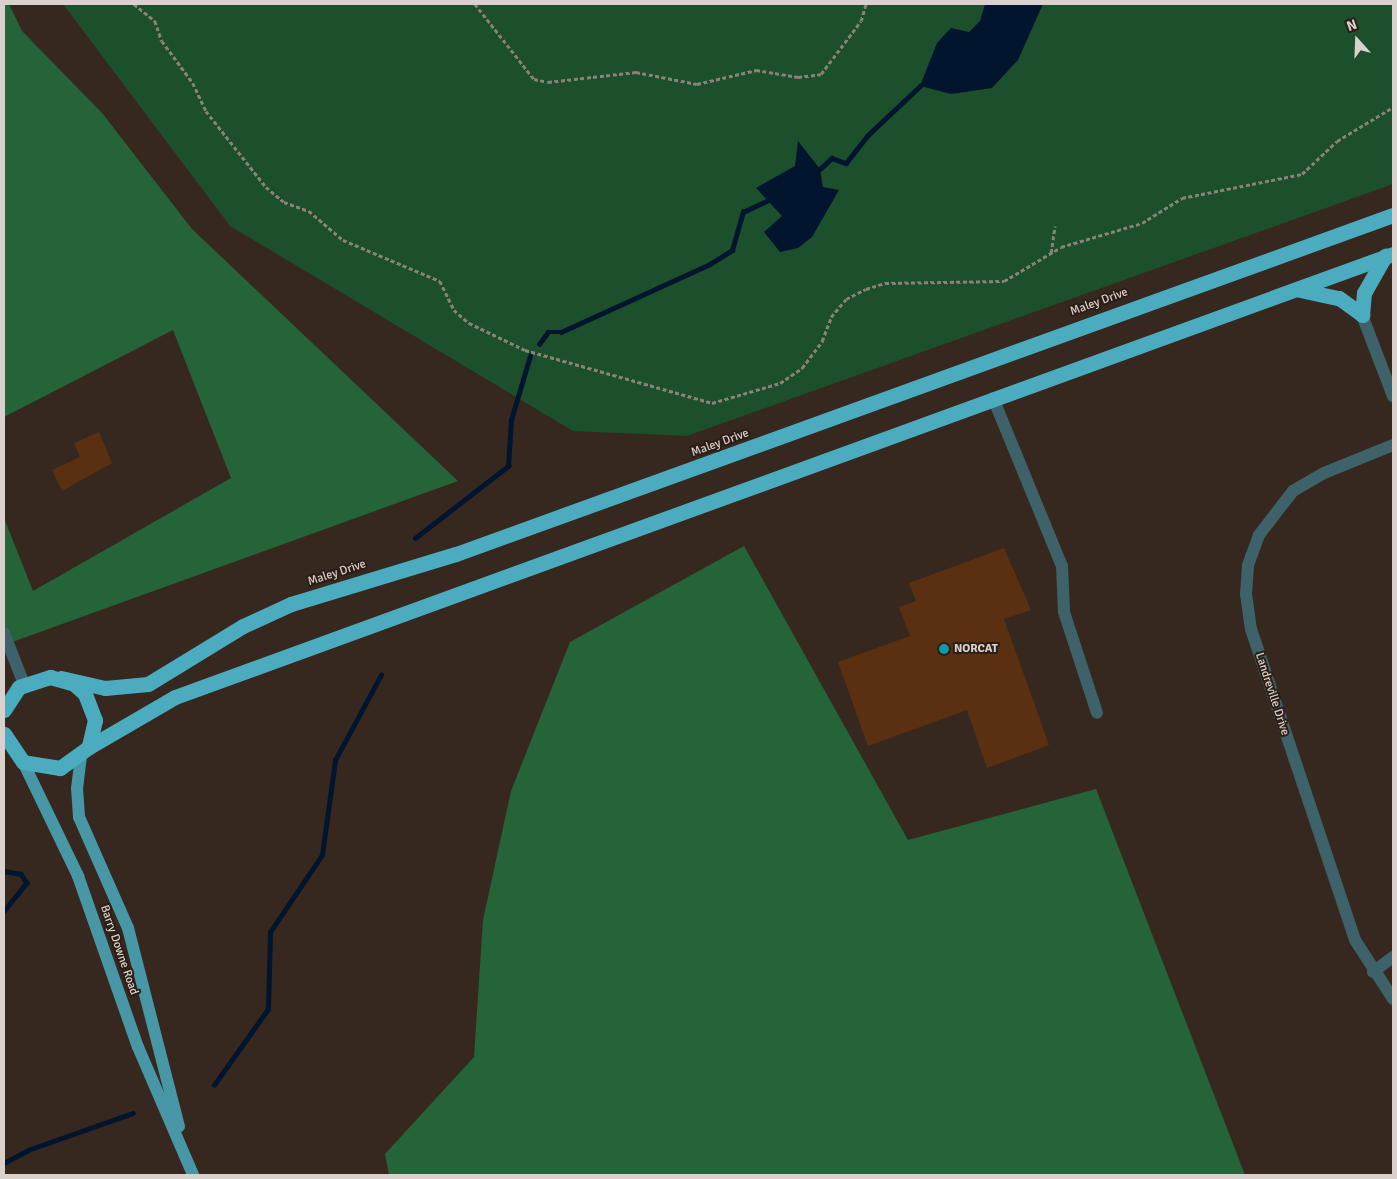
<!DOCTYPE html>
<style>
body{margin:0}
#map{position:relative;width:1397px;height:1179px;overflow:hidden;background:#36281f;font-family:Signika,sans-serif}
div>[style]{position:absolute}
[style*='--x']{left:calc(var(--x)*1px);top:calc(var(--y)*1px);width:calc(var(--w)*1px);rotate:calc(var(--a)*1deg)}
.green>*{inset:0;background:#1c4f2c}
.forest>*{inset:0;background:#256339}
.water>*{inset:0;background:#01162e}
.stream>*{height:4.5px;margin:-2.25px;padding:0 2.25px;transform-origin:2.25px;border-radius:2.25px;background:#01162e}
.building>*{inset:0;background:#5b3011}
.path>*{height:2.5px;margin-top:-1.25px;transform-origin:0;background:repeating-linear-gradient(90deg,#8c817a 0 4px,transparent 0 6.5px)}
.minor>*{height:12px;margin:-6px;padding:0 6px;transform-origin:6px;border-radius:6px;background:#3e6269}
.major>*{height:12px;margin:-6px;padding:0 6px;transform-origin:6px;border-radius:6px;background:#4897a6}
.highway>*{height:15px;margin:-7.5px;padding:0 7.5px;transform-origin:7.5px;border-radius:7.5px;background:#4aacbe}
.dots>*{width:14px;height:14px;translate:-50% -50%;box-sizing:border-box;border:2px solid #2c1e16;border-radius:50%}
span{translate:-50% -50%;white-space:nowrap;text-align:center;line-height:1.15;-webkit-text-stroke:4px #2c1e16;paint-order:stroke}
.street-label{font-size:12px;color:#dbd1cc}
.poi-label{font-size:12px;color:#dbd1cc;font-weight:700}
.left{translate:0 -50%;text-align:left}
.frame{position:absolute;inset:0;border:5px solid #dbd1cc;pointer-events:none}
.north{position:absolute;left:1332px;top:15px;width:50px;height:50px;-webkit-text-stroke:4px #2c1e16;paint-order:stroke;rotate:340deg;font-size:14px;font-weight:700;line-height:20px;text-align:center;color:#dbd1cc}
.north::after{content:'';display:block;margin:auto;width:18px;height:22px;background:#dbd1cc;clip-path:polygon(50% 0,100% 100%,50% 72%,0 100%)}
</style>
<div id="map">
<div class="green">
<i style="clip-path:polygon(63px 4px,1393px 4px,1393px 184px,687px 436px,573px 431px,230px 226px)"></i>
</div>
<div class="forest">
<i style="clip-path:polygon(4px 4px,9px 4px,22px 31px,102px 113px,192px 229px,458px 481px,4px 645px,4px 518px,33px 591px,231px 478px,173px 330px,4px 417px)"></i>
<i style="clip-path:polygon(744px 546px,908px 840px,1096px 789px,1245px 1175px,389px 1175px,385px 1154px,474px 1057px,483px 920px,511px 791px,570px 642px)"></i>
</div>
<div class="water">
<i style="clip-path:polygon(985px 4px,1043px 4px,1018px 60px,992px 88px,951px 94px,920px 86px,937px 43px,951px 28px,969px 32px,980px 21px)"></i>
<i style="clip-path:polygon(798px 141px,820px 169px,823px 187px,839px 190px,812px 237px,798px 248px,780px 252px,764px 232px,782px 216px,756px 188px,795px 166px)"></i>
</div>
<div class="stream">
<i style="--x:820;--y:169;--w:16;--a:-43"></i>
<i style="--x:832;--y:158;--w:15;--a:20"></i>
<i style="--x:846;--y:163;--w:34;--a:-52"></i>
<i style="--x:867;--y:136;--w:73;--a:-43.3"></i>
<i style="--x:539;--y:344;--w:15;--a:-53"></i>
<i style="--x:548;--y:332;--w:13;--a:0"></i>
<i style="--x:561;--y:332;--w:164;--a:-24.5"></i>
<i style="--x:710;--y:264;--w:26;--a:-32"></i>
<i style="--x:732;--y:250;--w:40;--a:-74"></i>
<i style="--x:743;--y:212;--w:26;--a:-25"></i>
<i style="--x:415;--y:538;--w:118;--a:-37.7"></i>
<i style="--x:508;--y:466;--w:46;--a:-86.3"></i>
<i style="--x:511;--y:420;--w:67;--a:-73.5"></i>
<i style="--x:4;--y:871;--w:17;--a:10"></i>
<i style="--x:21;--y:874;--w:11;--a:56"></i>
<i style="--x:27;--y:883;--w:36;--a:129"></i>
<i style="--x:214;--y:1085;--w:93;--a:-54.6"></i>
<i style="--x:268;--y:1009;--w:77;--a:-88.5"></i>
<i style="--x:270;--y:932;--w:93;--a:-56"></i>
<i style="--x:322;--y:855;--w:96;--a:-82.2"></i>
<i style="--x:335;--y:760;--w:97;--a:-61.6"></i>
<i style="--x:4;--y:1163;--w:27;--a:-28"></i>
<i style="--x:28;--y:1150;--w:111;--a:-19.4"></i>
</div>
<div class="building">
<i style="clip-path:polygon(99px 432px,112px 463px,62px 491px,52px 470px,80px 457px,74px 443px)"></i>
<i style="clip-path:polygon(1004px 548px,1031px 610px,1004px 619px,1049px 745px,987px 768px,967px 710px,868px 746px,838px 662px,910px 636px,899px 607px,916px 601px,909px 583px)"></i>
</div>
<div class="path">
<i style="--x:134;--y:4;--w:27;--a:39"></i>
<i style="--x:155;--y:21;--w:21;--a:71"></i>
<i style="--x:162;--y:41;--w:52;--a:53.6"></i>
<i style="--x:193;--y:83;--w:31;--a:65"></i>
<i style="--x:206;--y:111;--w:97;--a:51.7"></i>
<i style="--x:266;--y:187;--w:23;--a:40"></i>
<i style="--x:284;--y:202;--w:27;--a:20"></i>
<i style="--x:309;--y:211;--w:45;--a:40.5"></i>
<i style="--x:343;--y:240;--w:105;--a:22.9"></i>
<i style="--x:440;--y:281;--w:32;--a:64"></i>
<i style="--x:454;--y:310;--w:20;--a:41"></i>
<i style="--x:469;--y:323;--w:62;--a:25.7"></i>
<i style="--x:525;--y:350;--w:194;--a:15.8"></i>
<i style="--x:712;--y:403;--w:71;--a:-16.4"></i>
<i style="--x:780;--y:383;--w:27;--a:-34"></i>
<i style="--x:802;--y:368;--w:34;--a:-53"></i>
<i style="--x:822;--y:341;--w:26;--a:-69"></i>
<i style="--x:831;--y:317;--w:23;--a:-50"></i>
<i style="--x:846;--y:299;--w:22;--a:-27"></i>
<i style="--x:866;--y:289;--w:20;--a:-18"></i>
<i style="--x:885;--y:283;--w:119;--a:-1"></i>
<i style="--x:1004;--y:281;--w:66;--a:-30.8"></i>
<i style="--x:1061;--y:247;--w:84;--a:-16.5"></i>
<i style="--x:1142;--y:223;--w:47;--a:-32"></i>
<i style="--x:1182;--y:198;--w:122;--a:-11.3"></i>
<i style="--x:1302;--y:174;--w:48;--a:-43.3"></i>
<i style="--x:1337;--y:141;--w:66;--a:-31.3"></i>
<i style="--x:475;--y:4;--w:95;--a:51.8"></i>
<i style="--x:534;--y:79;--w:14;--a:12"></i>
<i style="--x:548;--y:82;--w:89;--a:-6.5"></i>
<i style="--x:636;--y:72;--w:62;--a:11.1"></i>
<i style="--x:697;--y:84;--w:61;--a:-13.3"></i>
<i style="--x:756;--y:70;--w:43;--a:9.5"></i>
<i style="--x:798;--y:77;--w:23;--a:-7"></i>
<i style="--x:821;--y:74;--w:66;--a:-53"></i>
<i style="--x:861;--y:21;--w:18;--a:-74"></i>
<i style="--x:1051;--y:253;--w:27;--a:-82"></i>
</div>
<div class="minor">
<i style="--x:1362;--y:315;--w:87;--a:69.1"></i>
<i style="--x:993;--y:398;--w:182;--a:67.7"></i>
<i style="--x:1062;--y:566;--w:46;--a:87.5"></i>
<i style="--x:1064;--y:612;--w:106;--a:71.9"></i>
<i style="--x:1393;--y:445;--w:74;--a:157.9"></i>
<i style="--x:1324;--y:473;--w:36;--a:150"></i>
<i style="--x:1293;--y:491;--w:56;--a:127.7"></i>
<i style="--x:1259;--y:535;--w:33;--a:110"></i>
<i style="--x:1248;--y:566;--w:28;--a:94"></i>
<i style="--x:1246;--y:594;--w:35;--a:82"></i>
<i style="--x:1251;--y:629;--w:328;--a:71.5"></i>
<i style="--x:1355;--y:940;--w:70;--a:57.2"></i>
<i style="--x:4;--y:633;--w:55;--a:68.6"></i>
<i style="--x:1373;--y:972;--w:25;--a:-37"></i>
</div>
<div class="major">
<i style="--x:81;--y:756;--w:32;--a:97"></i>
<i style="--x:77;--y:788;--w:29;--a:86"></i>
<i style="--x:79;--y:817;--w:121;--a:66.2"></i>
<i style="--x:128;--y:928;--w:205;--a:75.6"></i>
<i style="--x:23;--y:762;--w:127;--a:64.2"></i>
<i style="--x:78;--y:876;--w:181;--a:70.7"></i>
<i style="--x:138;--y:1047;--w:139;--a:66.7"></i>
</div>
<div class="highway">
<i style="--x:1300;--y:290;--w:40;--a:12"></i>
<i style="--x:1339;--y:298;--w:29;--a:36"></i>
<i style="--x:1362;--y:315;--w:22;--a:-85"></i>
<i style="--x:1364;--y:293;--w:43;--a:-60.4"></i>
<i style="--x:61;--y:678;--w:45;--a:12.8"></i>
<i style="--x:105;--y:688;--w:43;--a:-5.3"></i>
<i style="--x:148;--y:684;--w:111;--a:-31.4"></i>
<i style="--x:243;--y:626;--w:53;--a:-24.6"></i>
<i style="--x:291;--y:604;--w:172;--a:-16.9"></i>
<i style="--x:456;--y:554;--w:996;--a:-19.89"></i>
<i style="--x:4;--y:710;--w:27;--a:-57"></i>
<i style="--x:19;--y:687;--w:33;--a:-18"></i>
<i style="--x:50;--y:677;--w:25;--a:16"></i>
<i style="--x:74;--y:684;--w:15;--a:42"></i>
<i style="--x:85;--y:694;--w:28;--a:69"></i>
<i style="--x:95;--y:720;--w:28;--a:103"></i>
<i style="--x:89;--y:747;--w:36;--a:144"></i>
<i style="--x:60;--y:768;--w:37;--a:-171"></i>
<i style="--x:23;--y:762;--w:34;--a:-124"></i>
<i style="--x:89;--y:747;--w:99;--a:-30.2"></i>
<i style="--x:175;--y:697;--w:1296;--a:-19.99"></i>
</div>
<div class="dots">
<i style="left:944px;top:649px;background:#0f9aa8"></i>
</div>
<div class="street-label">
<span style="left:1099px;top:302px;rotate:-20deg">Maley Drive</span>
<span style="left:720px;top:443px;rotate:-20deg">Maley Drive</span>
<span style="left:337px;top:573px;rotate:-18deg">Maley Drive</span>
<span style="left:1272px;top:694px;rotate:72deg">Landreville Drive</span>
<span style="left:119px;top:950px;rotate:71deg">Barry Downe Road</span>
</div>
<div class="poi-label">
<span class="left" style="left:954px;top:649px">NORCAT</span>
</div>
<div class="frame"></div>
<div class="north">N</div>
</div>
